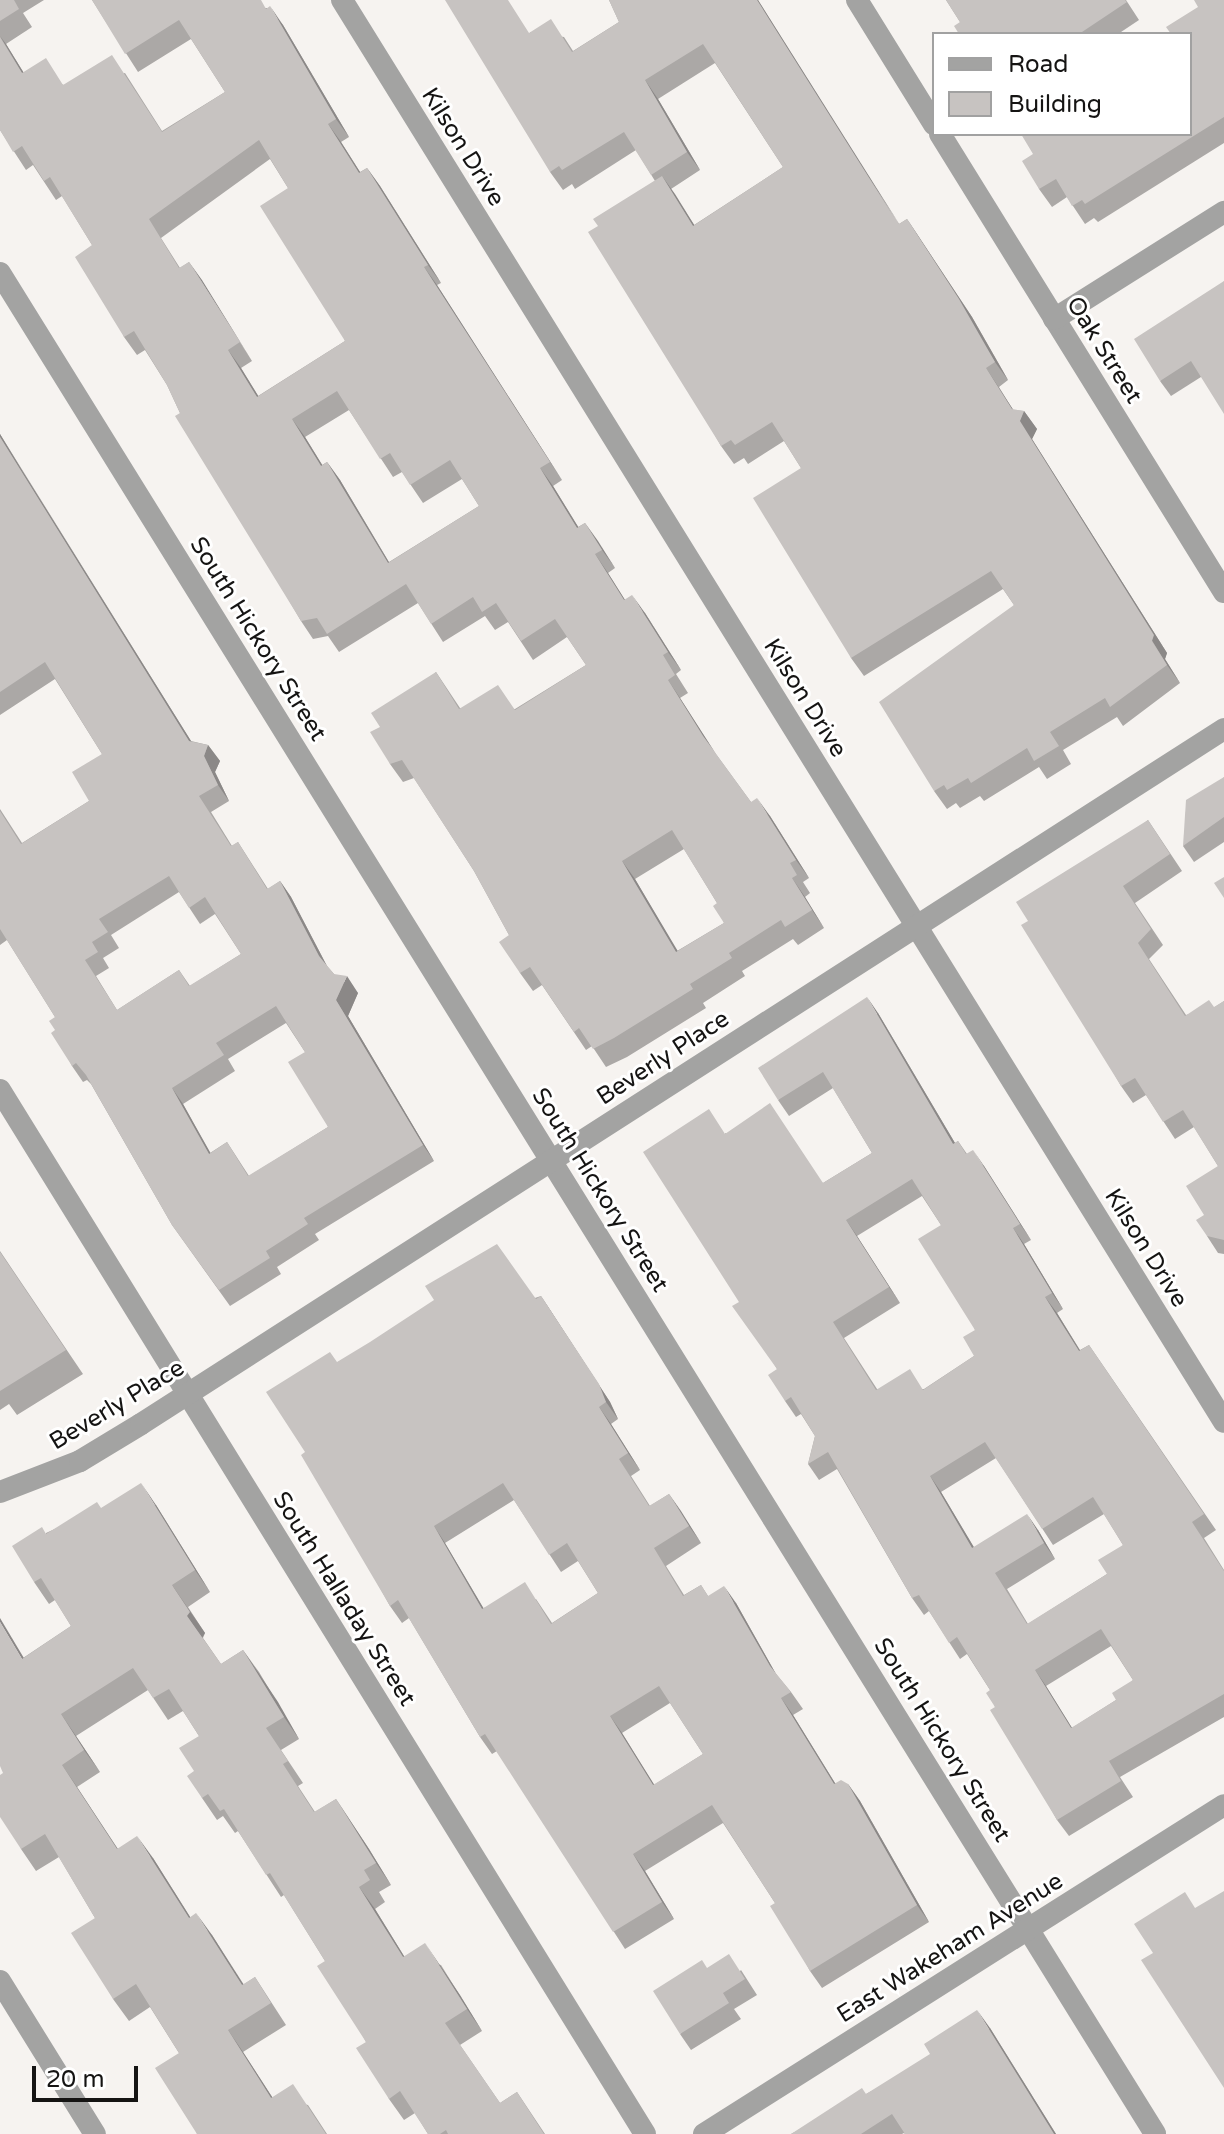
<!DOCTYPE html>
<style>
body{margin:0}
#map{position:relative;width:1224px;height:2134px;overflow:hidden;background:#f6f3f0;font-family:"Varela Round",sans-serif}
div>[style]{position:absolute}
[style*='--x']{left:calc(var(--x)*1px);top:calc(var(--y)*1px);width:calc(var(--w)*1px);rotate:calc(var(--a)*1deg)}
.minor>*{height:22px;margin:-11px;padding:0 11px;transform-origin:11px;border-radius:11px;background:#a3a3a2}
.wall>*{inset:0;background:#aba8a6}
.shaded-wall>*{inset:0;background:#8b8887}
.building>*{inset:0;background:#c7c3c1}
span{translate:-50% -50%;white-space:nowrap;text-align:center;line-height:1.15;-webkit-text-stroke:6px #fff;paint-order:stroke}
.street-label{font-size:24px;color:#151413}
.legend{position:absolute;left:932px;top:32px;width:260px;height:104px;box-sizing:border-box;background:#fff;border:2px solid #a1a1a1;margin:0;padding:10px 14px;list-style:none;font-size:24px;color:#151413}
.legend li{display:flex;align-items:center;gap:16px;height:40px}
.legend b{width:40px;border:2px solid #a1a1a1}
.scale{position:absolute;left:32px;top:2066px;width:106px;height:36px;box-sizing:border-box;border:4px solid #151413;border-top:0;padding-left:10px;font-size:24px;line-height:28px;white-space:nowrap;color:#151413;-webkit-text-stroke:6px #fff;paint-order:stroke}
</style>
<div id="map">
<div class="minor">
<i style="--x:342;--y:0;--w:1673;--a:58.19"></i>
<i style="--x:857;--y:0;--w:146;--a:58.2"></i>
<i style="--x:940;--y:134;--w:539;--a:58.2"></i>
<i style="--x:0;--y:273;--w:2190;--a:58.17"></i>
<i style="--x:1054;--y:319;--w:201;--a:-32.2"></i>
<i style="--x:0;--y:1090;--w:1227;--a:58.29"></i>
<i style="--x:0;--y:1492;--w:86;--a:-21.2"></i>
<i style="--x:80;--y:1461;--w:71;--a:-31.2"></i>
<i style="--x:141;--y:1424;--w:1287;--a:-32.69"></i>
<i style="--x:0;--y:1981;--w:180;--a:58.2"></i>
<i style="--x:704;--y:2134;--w:615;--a:-32.32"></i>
</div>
<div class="wall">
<i style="clip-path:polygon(evenodd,0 0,44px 0,23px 13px,32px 27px,6px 44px,23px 72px,64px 85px,125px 73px,162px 131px,225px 92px,191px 39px,138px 72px,92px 0,267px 8px,283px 25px,349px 137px,341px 142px,360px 172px,367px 168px,380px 186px,441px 283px,437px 285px,562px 480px,553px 486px,578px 527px,585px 523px,615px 568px,608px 573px,625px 600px,645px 613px,681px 670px,676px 674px,688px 693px,680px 698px,713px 750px,751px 802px,770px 816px,809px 878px,803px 882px,810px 893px,805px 897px,824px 928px,798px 945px,793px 939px,742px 971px,745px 976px,703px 1003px,706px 1008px,627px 1057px,606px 1067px,592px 1046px,586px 1050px,542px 985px,533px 991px,520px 973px,509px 935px,474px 871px,414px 778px,403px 782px,390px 764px,380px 727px,436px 672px,460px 708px,515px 709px,586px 665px,567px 637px,533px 660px,508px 622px,495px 630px,485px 616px,443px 642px,418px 603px,339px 652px,328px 636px,313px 639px,301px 621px,180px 413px,167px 385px,145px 350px,137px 355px,124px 337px,92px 245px,62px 196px,56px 200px,33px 165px,26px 170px,0 130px,0 0,270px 159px,288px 188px,345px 341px,258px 396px,241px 368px,252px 361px,189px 262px,180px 268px,161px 238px,270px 159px,0 0,349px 410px,393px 477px,402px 472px,423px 503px,462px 479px,479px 506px,389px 562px,340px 480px,327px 462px,322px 465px,305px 437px,349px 410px,0 0,684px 849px,717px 903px,724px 923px,677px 951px,635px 879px,684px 849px)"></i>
<i style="clip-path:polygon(evenodd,609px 0,758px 0,896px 220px,899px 224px,907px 219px,972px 317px,1008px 380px,999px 387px,1013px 410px,1024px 411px,1037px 429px,1032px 439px,1167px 653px,1165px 659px,1180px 683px,1123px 726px,1117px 717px,1063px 750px,1071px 764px,1047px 779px,1039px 767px,984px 801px,980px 796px,960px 808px,956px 803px,947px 809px,934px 791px,1014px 605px,1003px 589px,864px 676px,851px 658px,801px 468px,784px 441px,748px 464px,744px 458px,734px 464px,721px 446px,598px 226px,655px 181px,636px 150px,575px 189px,572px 184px,563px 190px,550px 172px,530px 32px,564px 37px,573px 51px,619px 22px,609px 0,715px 63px,783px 167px,694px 225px,671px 189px,700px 170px,658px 99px,715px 63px)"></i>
<i style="clip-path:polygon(946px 0,1126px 0,1139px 20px,1118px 34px,959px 34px,960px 22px)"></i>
<i style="clip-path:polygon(1224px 0,1224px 143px,1098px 222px,1094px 218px,1085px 224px,1067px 197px,1052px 207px,1039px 189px,1033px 154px,1190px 134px)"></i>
<i style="clip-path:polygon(1224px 281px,1201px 377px,1171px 396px,1160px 381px)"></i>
<i style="clip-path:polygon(evenodd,0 434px,191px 741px,208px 745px,220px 761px,215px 772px,229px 801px,211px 812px,232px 846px,238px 842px,268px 889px,280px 881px,291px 897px,327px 966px,334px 974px,358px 993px,348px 1016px,434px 1161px,315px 1234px,319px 1240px,277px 1267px,281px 1274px,230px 1306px,172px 1225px,91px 1084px,87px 1080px,83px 1082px,72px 1066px,55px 1030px,55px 1017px,7px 940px,0 945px,0 809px,22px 843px,89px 801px,102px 754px,55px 679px,0 715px,0 434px,179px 892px,200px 924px,215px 914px,241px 954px,190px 986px,179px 970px,117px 1010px,96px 976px,109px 968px,103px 958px,119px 948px,111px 935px,179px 892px,0 434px,286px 1023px,305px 1052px,328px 1127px,249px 1176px,227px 1142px,210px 1153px,183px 1104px,235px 1071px,228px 1059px,286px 1023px)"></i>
<i style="clip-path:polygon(1224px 777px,1224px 842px,1194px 862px,1183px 846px)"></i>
<i style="clip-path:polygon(1148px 820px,1182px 871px,1135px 903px,1163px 945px,1149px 959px,1186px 1015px,1215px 1007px,1224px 1001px,1224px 1254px,1218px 1253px,1207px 1236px,1204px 1215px,1218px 1166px,1194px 1127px,1175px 1139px,1146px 1095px,1133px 1103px,1121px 1086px,1028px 921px)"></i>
<i style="clip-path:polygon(evenodd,878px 1013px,955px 1143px,958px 1141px,967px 1154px,984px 1166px,1031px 1240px,1024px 1244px,1063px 1309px,1057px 1313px,1080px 1350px,1089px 1345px,1216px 1530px,1204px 1538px,1224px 1570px,1224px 1717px,1120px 1777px,1133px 1797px,1069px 1836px,1057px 1820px,995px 1707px,990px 1690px,967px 1654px,960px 1659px,929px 1611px,924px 1615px,912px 1598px,837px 1469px,819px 1480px,808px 1464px,815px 1436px,801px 1414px,796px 1417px,785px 1401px,777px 1369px,739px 1302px,725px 1133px,823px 1183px,872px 1153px,833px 1088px,789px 1116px,778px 1100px,878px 1013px,922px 1196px,941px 1225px,975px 1330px,974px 1356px,924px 1389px,877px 1389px,844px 1338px,900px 1303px,857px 1236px,922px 1196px,878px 1013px,996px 1458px,1053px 1545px,1104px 1514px,1123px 1545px,1107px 1574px,1028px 1624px,1007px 1589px,1055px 1559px,1038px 1530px,974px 1548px,941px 1492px,996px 1458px,878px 1013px,1111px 1646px,1133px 1680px,1116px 1700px,1072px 1728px,1046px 1686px,1111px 1646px)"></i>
<i style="clip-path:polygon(0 1251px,83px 1374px,17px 1415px,9px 1404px,0 1410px)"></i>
<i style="clip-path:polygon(evenodd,541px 1296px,610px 1402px,618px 1419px,611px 1424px,640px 1470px,631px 1476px,650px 1506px,669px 1494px,701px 1543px,666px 1566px,684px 1595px,701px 1585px,708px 1596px,736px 1603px,776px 1674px,791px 1692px,803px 1709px,793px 1715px,835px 1783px,848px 1784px,860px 1801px,929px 1922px,822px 1988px,810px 1971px,775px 1903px,723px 1823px,645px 1871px,674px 1919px,625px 1949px,497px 1751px,492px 1754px,480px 1737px,409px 1618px,402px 1623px,390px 1606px,305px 1452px,338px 1362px,541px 1296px,514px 1500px,561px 1572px,578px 1561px,598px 1593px,552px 1623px,536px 1599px,483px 1608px,445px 1543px,514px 1500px,541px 1296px,670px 1703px,703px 1754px,654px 1785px,622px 1733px,670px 1703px)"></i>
<i style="clip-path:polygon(156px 1505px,210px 1592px,188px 1607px,205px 1633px,203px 1638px,221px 1664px,243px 1650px,259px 1672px,299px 1739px,281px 1750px,303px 1783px,298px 1786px,315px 1812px,336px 1799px,369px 1849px,391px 1885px,379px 1892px,385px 1902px,375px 1909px,404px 1956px,441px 1965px,482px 2031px,460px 2045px,500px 2103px,517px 2092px,545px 2134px,428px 2134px,415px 2113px,404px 2120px,389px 2099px,366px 2042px,325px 1961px,284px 1895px,281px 1897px,238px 1831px,235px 1833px,223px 1816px,217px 1820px,202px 1798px,194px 1771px,199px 1736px,183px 1711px,168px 1720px,148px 1690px,76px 1736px,100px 1772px,77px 1787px,118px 1849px,153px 1858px,190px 1917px,212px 1935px,243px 1985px,255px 1977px,286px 2025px,243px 2052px,272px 2097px,308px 2105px,327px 2134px,197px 2134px,179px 2053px,150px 2007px,129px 2021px,113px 1999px,95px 1918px,59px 1857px,36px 1871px,21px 1849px,3px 1773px,23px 1658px,71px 1626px,55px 1600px,49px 1604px,34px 1582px,46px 1533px,101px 1508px)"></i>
<i style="clip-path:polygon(741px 1970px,757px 1995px,734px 2009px,741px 2019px,691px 2050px,680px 2034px)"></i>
<i style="clip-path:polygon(990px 2028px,1056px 2134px,905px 2134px,904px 2133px,902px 2134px,791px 2134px)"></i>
</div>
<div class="shaded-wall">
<i style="clip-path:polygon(757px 0,758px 0,903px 230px,839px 132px)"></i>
<i style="clip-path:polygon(270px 6px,283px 25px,349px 137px,336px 119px)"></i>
<i style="clip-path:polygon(0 36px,6px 44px,35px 91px,22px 73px)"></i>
<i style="clip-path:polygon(645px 80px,658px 99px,700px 170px,687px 152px)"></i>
<i style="clip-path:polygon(328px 124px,341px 142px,372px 191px,359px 173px)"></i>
<i style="clip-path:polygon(367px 168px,380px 186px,441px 283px,428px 265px)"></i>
<i style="clip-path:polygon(662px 176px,675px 194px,706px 244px,693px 226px)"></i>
<i style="clip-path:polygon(907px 219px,972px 317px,1008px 380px,995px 362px)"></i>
<i style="clip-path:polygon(189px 262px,202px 280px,252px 361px,240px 342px)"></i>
<i style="clip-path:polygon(424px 267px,437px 285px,562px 480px,550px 462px)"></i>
<i style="clip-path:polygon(228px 350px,241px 368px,270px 415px,257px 397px)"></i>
<i style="clip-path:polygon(986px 368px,1020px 420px,1024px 411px,1037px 429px,1032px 439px,1167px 653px,1165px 659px,1180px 683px,1167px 665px)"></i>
<i style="clip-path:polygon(292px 419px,305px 437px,334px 484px,321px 466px)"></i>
<i style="clip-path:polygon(0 434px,23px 472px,201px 757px,189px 741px,0 437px)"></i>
<i style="clip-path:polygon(327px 462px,340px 480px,400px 581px,388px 563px)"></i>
<i style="clip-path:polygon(540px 468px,553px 486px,590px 546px,577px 528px)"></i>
<i style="clip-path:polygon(585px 523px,598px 541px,615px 568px,602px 550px)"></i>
<i style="clip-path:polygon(595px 554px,608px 573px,637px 619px,624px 600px)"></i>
<i style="clip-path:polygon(632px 595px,645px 613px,681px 670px,668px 652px)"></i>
<i style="clip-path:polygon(668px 680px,680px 698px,716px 754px,703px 736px)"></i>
<i style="clip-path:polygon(208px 745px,220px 761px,215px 772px,229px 801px,218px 785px,204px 756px)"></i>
<i style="clip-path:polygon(757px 798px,770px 816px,809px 878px,796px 860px)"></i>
<i style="clip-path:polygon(622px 861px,635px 879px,689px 970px,676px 952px)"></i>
<i style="clip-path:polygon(792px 878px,805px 897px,824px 928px,812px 910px)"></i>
<i style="clip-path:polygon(280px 881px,291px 897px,330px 972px,319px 956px)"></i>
<i style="clip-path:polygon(347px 976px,358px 993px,348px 1016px,434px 1161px,423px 1145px,336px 1000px)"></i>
<i style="clip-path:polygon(867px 997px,878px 1013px,965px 1160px,953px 1144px)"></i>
<i style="clip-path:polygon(172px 1088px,183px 1104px,220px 1170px,209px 1154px)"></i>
<i style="clip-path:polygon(973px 1150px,984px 1166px,1031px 1240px,1020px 1224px)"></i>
<i style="clip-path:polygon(846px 1220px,857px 1236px,900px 1303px,889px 1287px)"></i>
<i style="clip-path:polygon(1013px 1228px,1024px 1244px,1063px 1309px,1052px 1293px)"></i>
<i style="clip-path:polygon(541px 1296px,610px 1402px,618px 1419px,606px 1402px)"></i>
<i style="clip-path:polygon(1045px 1297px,1057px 1313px,1090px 1367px,1079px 1351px)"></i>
<i style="clip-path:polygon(599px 1407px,611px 1424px,640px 1470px,628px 1453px)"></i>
<i style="clip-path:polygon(930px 1476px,941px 1492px,984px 1564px,972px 1548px)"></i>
<i style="clip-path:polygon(141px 1483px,156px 1505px,210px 1592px,195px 1570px)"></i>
<i style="clip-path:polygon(669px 1494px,681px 1511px,701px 1543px,689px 1526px)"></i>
<i style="clip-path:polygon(1027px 1514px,1038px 1530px,1055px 1559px,1044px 1543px)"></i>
<i style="clip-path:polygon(434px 1526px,445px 1543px,494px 1626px,482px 1609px)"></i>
<i style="clip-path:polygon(172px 1585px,205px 1633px,202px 1638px,187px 1616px)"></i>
<i style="clip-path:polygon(724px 1586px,736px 1603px,781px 1683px,770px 1666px)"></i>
<i style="clip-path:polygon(0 1618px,37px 1680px,22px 1659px,0 1622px)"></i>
<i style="clip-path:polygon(243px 1650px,278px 1702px,299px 1739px,284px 1717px)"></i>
<i style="clip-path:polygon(1035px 1670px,1046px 1686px,1082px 1744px,1071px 1728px)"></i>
<i style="clip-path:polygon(781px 1698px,793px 1715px,846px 1801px,834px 1784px)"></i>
<i style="clip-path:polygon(61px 1714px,76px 1736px,100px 1772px,84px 1750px)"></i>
<i style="clip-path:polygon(610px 1716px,622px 1733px,665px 1802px,653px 1785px)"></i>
<i style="clip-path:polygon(62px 1765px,77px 1787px,132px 1871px,117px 1849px)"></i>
<i style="clip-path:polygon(848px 1784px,860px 1801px,929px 1922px,917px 1905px)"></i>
<i style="clip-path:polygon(336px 1799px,369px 1849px,391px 1885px,376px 1863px)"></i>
<i style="clip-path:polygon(137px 1836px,153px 1858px,204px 1939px,189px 1918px)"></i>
<i style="clip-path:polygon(633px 1854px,645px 1871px,674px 1919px,662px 1902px)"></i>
<i style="clip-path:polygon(359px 1887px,375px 1909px,418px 1979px,403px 1957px)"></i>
<i style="clip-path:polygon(196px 1913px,212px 1935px,258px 2007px,242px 1985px)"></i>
<i style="clip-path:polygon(425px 1943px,460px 1995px,482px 2031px,467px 2009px)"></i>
<i style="clip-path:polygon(977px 2010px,990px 2028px,1056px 2134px,1054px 2134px)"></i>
<i style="clip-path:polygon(228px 2030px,243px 2052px,287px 2120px,271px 2098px)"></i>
</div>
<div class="building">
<i style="clip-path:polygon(0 0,14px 0,19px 9px,0 21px)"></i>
<i style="clip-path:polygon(evenodd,92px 0,261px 0,266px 9px,270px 6px,336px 119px,328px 124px,359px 173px,367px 168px,428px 265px,424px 267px,550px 462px,540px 468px,577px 528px,585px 523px,602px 550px,595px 554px,624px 600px,632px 595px,668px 652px,663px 655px,675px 675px,668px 680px,703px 736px,751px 802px,757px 798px,796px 860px,790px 863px,797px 875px,792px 878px,812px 910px,785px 927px,781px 920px,729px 953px,732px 958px,690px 984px,693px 989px,614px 1038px,593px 1049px,579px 1028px,574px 1032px,530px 967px,520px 973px,499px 942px,509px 935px,474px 871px,402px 760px,390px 764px,370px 732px,380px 727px,371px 713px,436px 672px,459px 709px,498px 685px,515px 710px,586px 665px,555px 619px,521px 641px,496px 603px,482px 612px,473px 597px,431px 624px,406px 584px,327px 634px,317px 618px,301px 621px,175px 416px,180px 413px,167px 385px,134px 331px,124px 337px,75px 257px,92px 245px,50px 177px,44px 181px,22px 146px,13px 152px,0 130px,0 37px,22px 73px,46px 58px,63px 85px,112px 55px,162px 132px,225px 92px,179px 20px,125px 54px,92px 0,259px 140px,288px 188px,260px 206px,345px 341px,257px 397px,228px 350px,240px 342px,189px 262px,179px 268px,149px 219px,259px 140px,92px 0,337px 391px,380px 459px,390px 453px,410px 485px,450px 460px,479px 506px,388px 563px,327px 462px,321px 466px,292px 419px,337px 391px,92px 0,672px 830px,717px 903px,713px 906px,724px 923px,676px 952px,622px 861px,672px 830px)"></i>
<i style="clip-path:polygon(445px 0,508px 0,529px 33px,551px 19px,572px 52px,619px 22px,609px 0,757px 0,890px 211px,899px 224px,907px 219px,959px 299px,995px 362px,986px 368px,1012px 409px,1024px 411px,1020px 421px,1154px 635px,1152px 641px,1167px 665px,1110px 707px,1105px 698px,1050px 732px,1059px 746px,1034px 761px,1027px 748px,971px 783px,968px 778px,947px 790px,944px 785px,934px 791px,879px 702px,1014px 605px,991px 571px,851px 658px,753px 498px,801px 468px,772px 422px,735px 445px,731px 440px,721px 446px,588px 232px,598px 226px,593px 219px,662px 176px,693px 226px,783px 167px,703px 44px,645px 80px,687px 152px,651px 175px,624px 132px,562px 170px,559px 166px,550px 172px)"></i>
<i style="clip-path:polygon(946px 0,1125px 0,1127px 2px,1079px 34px,959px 34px,954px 26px,960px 22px)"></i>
<i style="clip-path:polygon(1194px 0,1224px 0,1224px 117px,1085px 204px,1082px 200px,1072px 206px,1056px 179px,1039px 189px,1022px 161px,1033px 154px,1021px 134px,1190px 134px,1190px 34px,1171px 34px,1166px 27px,1198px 7px)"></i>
<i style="clip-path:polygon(1224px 281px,1224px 414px,1191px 361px,1160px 381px,1134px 339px)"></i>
<i style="clip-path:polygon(evenodd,0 437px,189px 741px,208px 745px,204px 756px,218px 785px,199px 796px,231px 846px,238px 842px,267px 889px,280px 881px,319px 956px,334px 974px,347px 976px,336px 1000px,423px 1145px,304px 1218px,308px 1224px,266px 1251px,270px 1258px,219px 1290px,172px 1225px,86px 1075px,76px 1063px,72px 1066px,51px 1033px,55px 1030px,49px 1021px,55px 1017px,0 929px,0 811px,21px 844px,89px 801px,72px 772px,102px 754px,45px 662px,0 692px,0 437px,169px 876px,189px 908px,205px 897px,241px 954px,189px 986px,179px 970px,117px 1010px,85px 960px,98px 952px,92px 942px,108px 932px,99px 919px,169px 876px,0 437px,276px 1006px,305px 1052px,288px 1062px,328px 1127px,248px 1176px,227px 1142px,209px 1154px,172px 1088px,224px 1055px,216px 1043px,276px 1006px)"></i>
<i style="clip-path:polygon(1224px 777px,1224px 817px,1183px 846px,1186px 800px)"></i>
<i style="clip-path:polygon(1148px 820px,1170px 854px,1123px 886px,1151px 929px,1138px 943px,1185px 1016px,1209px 1000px,1214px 1007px,1224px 1001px,1224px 1240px,1207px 1236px,1196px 1220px,1204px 1215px,1186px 1186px,1218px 1166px,1183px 1110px,1163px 1122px,1135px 1078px,1121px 1086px,1021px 925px,1028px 921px,1016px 902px)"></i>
<i style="clip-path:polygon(1224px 877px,1224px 898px,1214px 883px)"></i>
<i style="clip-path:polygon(evenodd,867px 997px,953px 1144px,958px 1141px,966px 1154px,973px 1150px,1020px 1224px,1013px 1228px,1052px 1293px,1045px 1297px,1079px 1351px,1089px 1345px,1204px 1514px,1192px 1522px,1224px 1571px,1224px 1694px,1109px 1761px,1121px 1781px,1057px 1820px,990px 1710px,995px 1707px,986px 1693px,990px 1690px,957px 1637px,949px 1643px,919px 1595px,912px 1598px,828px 1452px,808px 1464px,815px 1436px,791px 1397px,785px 1401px,768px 1375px,777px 1369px,732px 1306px,739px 1302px,643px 1152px,709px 1109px,725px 1134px,770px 1103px,823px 1183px,872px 1153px,823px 1072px,778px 1100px,758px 1068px,867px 997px,912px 1179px,941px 1225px,918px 1239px,975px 1330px,963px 1337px,974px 1356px,923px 1390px,910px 1369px,876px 1390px,833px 1322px,889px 1287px,846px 1220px,912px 1179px,867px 997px,985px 1442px,1042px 1529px,1093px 1497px,1123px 1545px,1098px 1560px,1107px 1574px,1027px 1624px,995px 1573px,1044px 1543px,1027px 1514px,972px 1548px,930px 1476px,985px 1442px,867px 997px,1101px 1629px,1133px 1680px,1112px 1693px,1116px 1700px,1071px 1728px,1035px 1670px,1101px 1629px)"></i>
<i style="clip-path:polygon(evenodd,497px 1244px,536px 1299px,541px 1296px,599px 1384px,606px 1402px,599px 1407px,628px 1453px,619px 1459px,649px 1506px,669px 1494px,689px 1526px,654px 1548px,683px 1596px,701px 1585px,708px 1596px,724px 1586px,770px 1666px,791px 1692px,781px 1698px,834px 1784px,841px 1780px,848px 1784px,917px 1905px,810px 1971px,770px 1906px,775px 1903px,712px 1805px,633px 1854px,662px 1902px,613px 1932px,485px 1734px,480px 1737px,398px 1600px,390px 1606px,301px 1455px,305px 1452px,266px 1392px,330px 1352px,337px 1362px,370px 1342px,434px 1300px,425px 1286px,497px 1244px,503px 1483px,549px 1555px,567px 1543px,598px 1593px,551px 1624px,525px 1582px,482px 1609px,434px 1526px,503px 1483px,497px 1244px,659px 1686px,703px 1754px,653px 1785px,610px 1716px,659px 1686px)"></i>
<i style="clip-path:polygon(0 1252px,66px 1350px,0 1391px)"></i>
<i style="clip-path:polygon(141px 1483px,195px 1570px,172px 1585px,190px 1612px,187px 1616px,221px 1664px,243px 1650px,284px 1717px,266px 1728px,288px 1761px,283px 1764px,314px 1812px,336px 1799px,376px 1863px,364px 1870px,370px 1880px,359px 1887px,403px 1957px,425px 1943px,467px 2009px,445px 2023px,500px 2103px,517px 2092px,544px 2134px,448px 2134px,446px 2130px,440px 2134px,428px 2134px,400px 2091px,389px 2099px,356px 2048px,366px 2042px,317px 1966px,325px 1961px,270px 1873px,266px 1875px,224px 1809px,220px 1811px,208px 1794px,202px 1798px,187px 1776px,194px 1771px,179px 1748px,199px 1736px,169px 1689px,153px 1698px,133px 1668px,61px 1714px,84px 1750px,62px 1765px,117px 1849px,137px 1836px,189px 1918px,196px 1913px,242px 1985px,255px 1977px,271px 2003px,228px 2030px,271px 2098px,293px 2084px,326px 2134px,197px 2134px,155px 2068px,179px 2053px,136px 1984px,113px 1999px,71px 1933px,95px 1918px,45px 1834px,21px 1849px,0 1817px,0 1775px,3px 1773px,0 1766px,0 1622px,22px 1659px,71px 1626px,41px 1578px,34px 1582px,12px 1546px,42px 1527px,46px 1534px,97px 1502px,101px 1508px)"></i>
<i style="clip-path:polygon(1224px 1891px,1224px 2088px,1141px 1960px,1153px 1953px,1134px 1924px,1185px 1892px,1195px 1908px)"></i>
<i style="clip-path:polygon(729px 1954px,745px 1979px,723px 1993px,729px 2003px,680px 2034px,653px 1991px,702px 1960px,707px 1968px)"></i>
<i style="clip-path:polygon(977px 2010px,1054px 2134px,905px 2134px,892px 2114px,861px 2134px,791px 2134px,862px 2088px,866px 2094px,930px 2054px,924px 2044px)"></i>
</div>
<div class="street-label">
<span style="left:463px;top:147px;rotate:58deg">Kilson Drive</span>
<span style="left:1104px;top:350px;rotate:58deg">Oak Street</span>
<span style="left:258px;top:639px;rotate:58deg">South Hickory Street</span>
<span style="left:805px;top:698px;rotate:58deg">Kilson Drive</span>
<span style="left:663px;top:1058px;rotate:-33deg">Beverly Place</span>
<span style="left:600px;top:1190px;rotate:58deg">South Hickory Street</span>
<span style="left:1146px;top:1248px;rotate:58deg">Kilson Drive</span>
<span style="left:117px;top:1405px;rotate:-31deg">Beverly Place</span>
<span style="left:344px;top:1599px;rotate:58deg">South Halladay Street</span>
<span style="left:942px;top:1740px;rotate:58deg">South Hickory Street</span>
<span style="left:950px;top:1948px;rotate:-32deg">East Wakeham Avenue</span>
</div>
<ul class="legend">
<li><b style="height:10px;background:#a3a3a2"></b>Road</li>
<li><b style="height:22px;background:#c7c3c1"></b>Building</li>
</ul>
<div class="scale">20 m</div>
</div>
